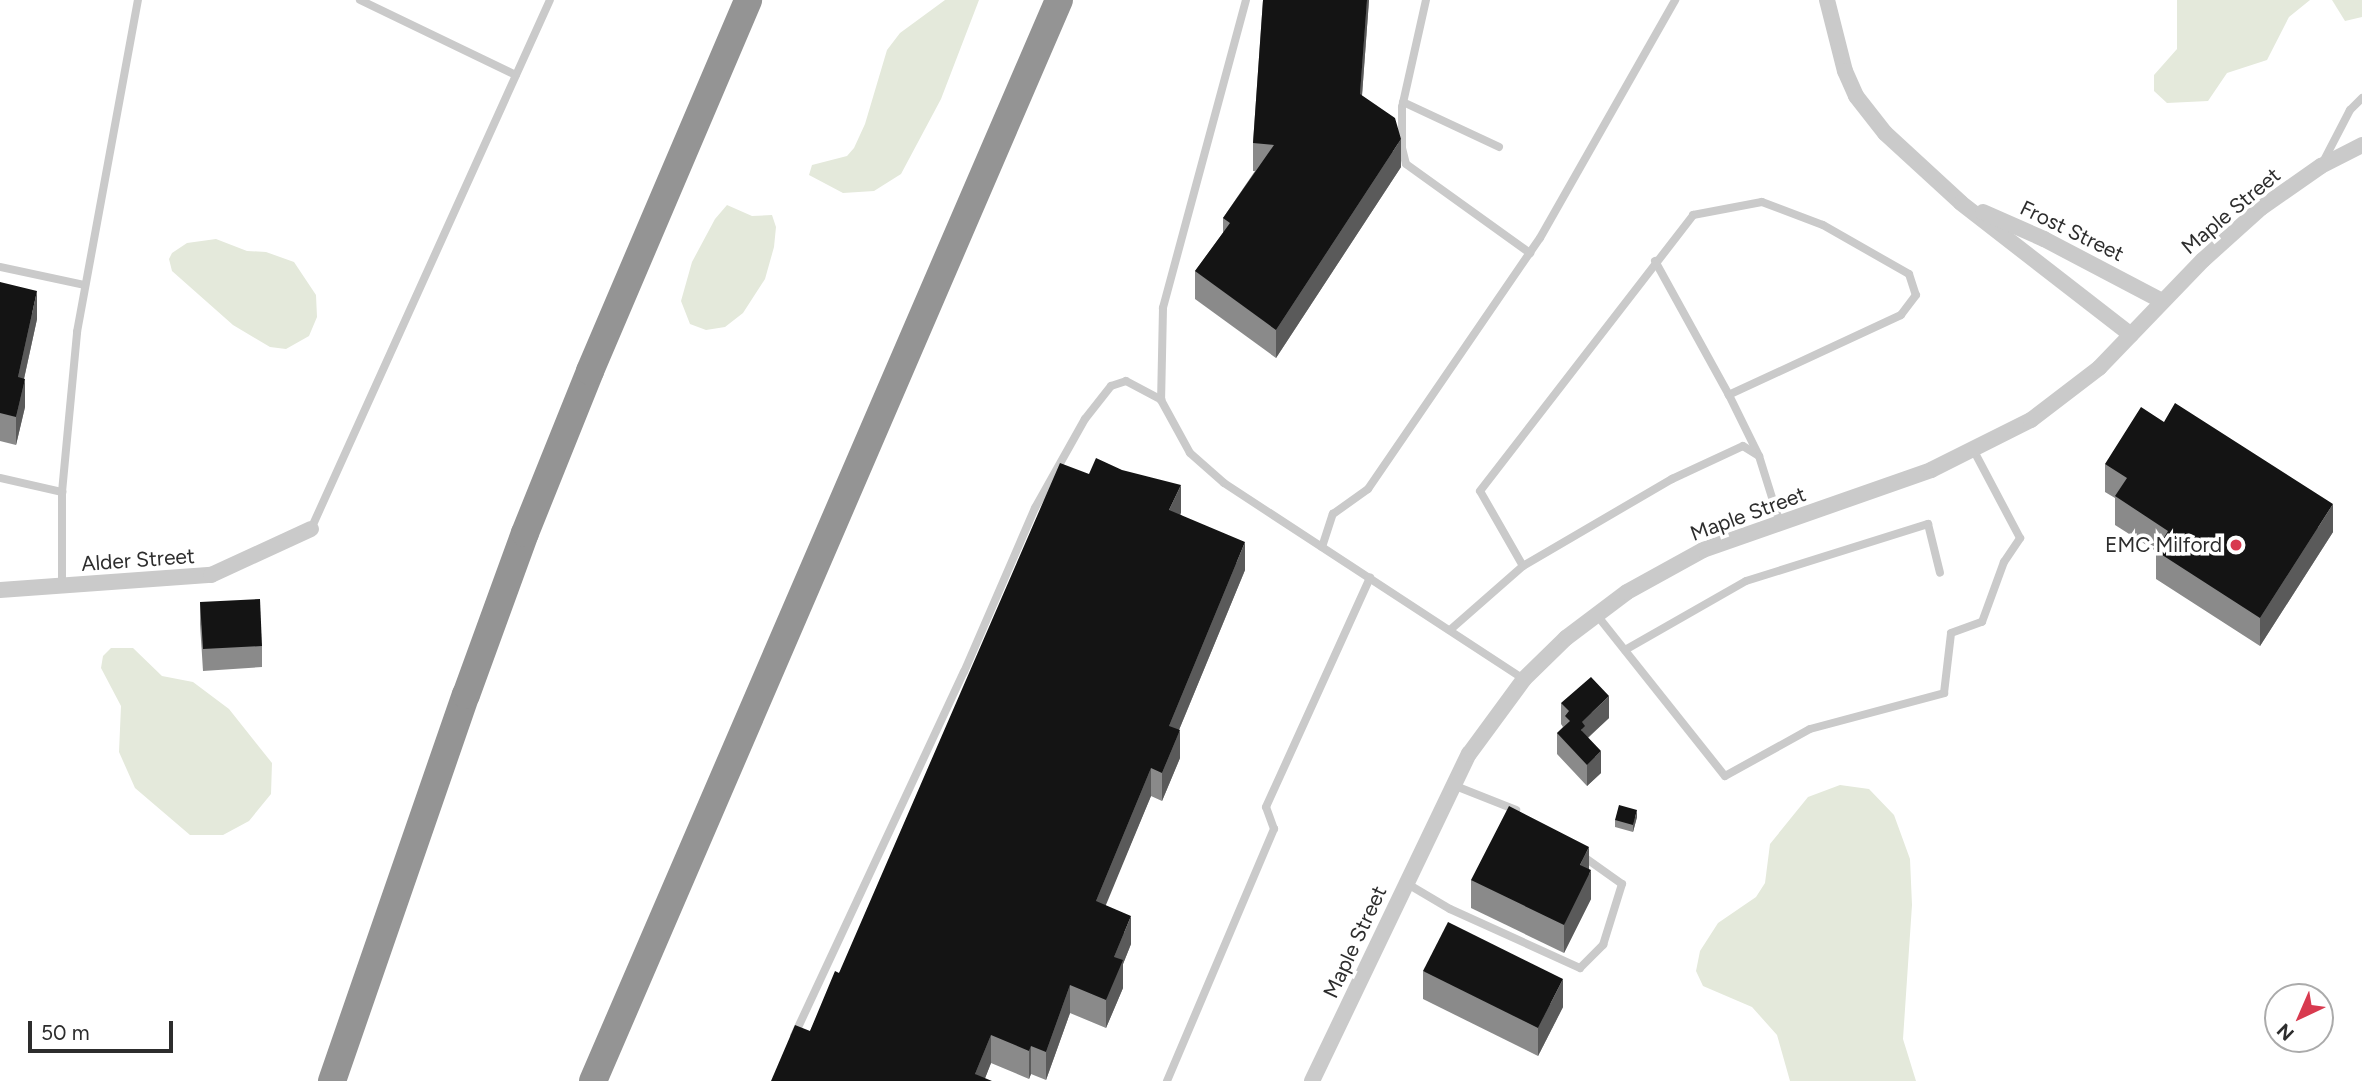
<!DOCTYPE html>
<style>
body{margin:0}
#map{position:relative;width:2362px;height:1081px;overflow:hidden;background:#fff;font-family:Figtree,sans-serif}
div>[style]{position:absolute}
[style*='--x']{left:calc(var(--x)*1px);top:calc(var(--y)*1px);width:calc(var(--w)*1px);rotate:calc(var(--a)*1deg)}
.green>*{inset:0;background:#e4e9db}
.service>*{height:8px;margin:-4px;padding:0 4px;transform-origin:4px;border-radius:4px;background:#cacaca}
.minor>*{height:16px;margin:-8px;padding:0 8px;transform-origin:8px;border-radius:8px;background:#cacaca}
.motorway>*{height:28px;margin:-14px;padding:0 14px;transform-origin:14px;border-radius:14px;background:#949494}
.wall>*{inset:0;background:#8a8a8a}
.shaded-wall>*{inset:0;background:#5a5a5a}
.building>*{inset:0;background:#141414}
.dots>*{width:19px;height:19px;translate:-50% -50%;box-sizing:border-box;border:4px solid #fff;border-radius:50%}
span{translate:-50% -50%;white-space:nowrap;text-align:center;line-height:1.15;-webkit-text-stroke:7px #fff;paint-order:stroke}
.street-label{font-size:21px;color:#2d2d2d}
.poi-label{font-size:21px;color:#2d2d2d}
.right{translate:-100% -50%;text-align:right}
.north{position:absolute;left:2264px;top:983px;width:70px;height:70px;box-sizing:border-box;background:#fff;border:2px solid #ababab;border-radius:50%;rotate:224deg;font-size:19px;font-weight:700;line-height:28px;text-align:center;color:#2d2d2d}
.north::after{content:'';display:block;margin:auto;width:24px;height:32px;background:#d83a4f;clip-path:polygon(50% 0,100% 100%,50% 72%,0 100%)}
.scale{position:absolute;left:28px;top:1021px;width:145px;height:32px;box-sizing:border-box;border:4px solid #2d2d2d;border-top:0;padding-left:9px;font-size:21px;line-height:24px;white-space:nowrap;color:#2d2d2d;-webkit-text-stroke:5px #fff;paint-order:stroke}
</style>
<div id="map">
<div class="green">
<i style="clip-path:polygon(945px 0,979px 0,941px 99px,901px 174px,874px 191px,843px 193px,809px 175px,812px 165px,847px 156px,854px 148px,865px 124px,887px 50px,900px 33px)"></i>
<i style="clip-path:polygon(2177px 0,2310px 0,2289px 17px,2267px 60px,2227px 73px,2208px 101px,2167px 103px,2154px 91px,2154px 75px,2177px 49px)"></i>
<i style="clip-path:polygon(2332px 0,2362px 0,2362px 17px,2345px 21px)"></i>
<i style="clip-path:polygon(727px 205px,752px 216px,772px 215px,776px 227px,774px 247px,765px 279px,743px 313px,725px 327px,706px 330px,690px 324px,681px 301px,692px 262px,715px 219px)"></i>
<i style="clip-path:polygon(216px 239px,247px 251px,266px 252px,294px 262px,316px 295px,317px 317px,309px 336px,286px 349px,270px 347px,233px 325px,172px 271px,169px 259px,172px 253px,187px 243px)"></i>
<i style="clip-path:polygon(111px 648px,133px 648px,162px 676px,193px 682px,229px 709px,272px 763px,271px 794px,249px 821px,223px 835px,190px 835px,135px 788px,119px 752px,121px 706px,101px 668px,103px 656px)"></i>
<i style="clip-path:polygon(1840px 785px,1869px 789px,1894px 815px,1910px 859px,1912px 905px,1903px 1039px,1916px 1081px,1790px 1081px,1777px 1035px,1752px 1007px,1703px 986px,1696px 971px,1700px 951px,1718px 923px,1756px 897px,1765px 883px,1770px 844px,1808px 797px)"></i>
</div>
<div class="service">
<i style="--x:360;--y:0;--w:173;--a:25.7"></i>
<i style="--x:1246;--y:0;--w:319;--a:105.1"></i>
<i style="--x:1163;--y:308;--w:92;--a:91.2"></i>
<i style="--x:1161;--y:400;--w:60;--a:61.3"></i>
<i style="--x:1190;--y:453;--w:45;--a:41.4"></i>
<i style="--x:1224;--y:483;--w:358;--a:33.2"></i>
<i style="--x:1426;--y:0;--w:110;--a:102.6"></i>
<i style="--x:1402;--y:107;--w:41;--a:90"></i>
<i style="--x:1402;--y:148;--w:16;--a:76"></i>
<i style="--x:1406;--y:164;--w:153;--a:35.7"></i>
<i style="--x:1403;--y:102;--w:106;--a:25.1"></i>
<i style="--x:2322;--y:164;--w:61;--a:-62.6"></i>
<i style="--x:2350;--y:110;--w:17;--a:-45"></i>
<i style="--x:1655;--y:261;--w:153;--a:61.1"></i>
<i style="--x:0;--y:267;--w:87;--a:12"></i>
<i style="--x:0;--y:478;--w:64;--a:12.7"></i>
<i style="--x:311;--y:529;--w:580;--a:-65.69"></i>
<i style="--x:1322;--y:547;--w:35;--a:-72"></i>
<i style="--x:1333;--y:514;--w:43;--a:-35.5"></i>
<i style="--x:1368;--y:489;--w:304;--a:-55.6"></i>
<i style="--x:1540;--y:238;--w:274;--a:-60.4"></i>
<i style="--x:1523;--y:566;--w:86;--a:-119.8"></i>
<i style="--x:1480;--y:491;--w:349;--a:-52.3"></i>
<i style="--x:1693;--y:215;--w:70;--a:-10.7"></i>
<i style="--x:1762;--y:202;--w:65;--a:20.7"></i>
<i style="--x:1823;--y:225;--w:99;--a:29.7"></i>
<i style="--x:1909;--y:274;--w:22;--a:72"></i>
<i style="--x:1916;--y:295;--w:25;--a:127"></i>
<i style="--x:1901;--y:315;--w:190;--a:155.1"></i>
<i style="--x:1729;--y:395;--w:68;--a:63.8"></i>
<i style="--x:62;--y:587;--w:95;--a:-90"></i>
<i style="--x:62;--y:492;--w:161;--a:-84.6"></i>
<i style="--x:77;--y:332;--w:338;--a:-79.6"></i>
<i style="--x:1596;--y:614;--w:207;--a:51.5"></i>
<i style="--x:1725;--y:776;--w:97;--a:-28.9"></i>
<i style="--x:1810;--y:729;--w:139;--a:-15"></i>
<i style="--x:1944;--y:693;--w:60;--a:-83.3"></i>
<i style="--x:1951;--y:633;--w:33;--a:-20"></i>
<i style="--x:1982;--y:622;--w:64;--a:-69.9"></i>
<i style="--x:2004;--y:562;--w:29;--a:-56"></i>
<i style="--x:2020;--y:538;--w:98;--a:-117.9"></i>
<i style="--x:1450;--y:630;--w:97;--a:-41.2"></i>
<i style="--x:1523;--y:566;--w:173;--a:-30.3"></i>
<i style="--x:1672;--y:479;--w:78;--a:-24.9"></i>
<i style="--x:1743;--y:446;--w:19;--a:32"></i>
<i style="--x:1759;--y:456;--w:70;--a:72.6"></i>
<i style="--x:1625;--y:650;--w:139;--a:-29.7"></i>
<i style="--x:1746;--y:581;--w:191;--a:-17.4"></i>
<i style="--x:1928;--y:524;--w:50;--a:76.2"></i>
<i style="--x:1453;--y:785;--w:68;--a:21.6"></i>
<i style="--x:1406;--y:883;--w:51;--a:30.6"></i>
<i style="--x:1450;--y:909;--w:143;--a:24.4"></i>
<i style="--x:1580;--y:968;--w:33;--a:-45"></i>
<i style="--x:1603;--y:945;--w:64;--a:-72.7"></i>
<i style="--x:1622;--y:884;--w:50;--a:-144.7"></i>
<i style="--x:794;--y:1036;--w:402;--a:-65"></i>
<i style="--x:964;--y:672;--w:179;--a:-66.6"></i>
<i style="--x:1035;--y:508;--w:102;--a:-60.7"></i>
<i style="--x:1085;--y:419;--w:42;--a:-51.8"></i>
<i style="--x:1111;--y:386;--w:16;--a:-18"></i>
<i style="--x:1126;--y:381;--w:40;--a:28"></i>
<i style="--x:1167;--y:1081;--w:274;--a:-67"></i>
<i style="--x:1274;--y:829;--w:23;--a:-110"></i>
<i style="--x:1266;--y:807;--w:252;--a:-65.6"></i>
</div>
<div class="minor">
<i style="--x:1827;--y:0;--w:73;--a:75.8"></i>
<i style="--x:1845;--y:71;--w:27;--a:66"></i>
<i style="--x:1856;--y:96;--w:47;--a:51.9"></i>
<i style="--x:1885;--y:133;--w:103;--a:42.6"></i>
<i style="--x:1961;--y:203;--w:215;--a:37.8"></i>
<i style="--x:1983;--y:212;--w:67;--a:23.9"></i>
<i style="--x:2044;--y:239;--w:133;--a:27.7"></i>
<i style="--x:0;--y:590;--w:212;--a:-4.1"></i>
<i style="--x:211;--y:575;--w:110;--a:-24.7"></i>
<i style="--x:1312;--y:1081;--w:363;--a:-64.4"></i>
<i style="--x:1469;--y:754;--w:93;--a:-53.7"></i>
<i style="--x:1524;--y:679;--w:59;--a:-44.3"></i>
<i style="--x:1566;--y:638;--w:76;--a:-37"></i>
<i style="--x:1627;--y:592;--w:87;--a:-28.9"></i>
<i style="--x:1703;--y:550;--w:242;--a:-19.3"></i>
<i style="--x:1931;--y:470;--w:112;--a:-26.6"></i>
<i style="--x:2031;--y:420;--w:86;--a:-37.4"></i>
<i style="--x:2099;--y:368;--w:150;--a:-46.1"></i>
<i style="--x:2203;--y:260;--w:78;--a:-41.9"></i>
<i style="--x:2261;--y:208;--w:73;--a:-35"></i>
<i style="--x:2321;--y:166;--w:46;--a:-27.1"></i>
</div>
<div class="motorway">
<i style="--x:332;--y:1081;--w:409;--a:-70.9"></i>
<i style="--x:466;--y:695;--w:172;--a:-70"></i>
<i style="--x:525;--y:533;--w:175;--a:-68.1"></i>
<i style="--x:590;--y:371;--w:403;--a:-66.9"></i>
<i style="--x:593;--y:1081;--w:1177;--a:-66.68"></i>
</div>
<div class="wall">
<i style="clip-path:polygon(1263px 0,1369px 0,1362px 96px,1401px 167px,1276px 358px,1195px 299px,1195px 271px,1223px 233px,1223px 218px,1255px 171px,1253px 171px,1253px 143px)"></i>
<i style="clip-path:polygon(0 282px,37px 319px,24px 379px,25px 407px,16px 445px,0 441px)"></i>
<i style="clip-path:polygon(2105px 464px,2333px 532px,2260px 646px,2156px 579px,2156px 551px,2115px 525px,2115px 498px,2105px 492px)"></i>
<i style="clip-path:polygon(1181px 513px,1180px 514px,1245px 570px,1179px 730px,1180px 758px,1162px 801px,1151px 796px,1105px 905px,1131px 944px,1123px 964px,1123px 988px,1106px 1028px,1070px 1013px,1046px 1080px,1031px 1074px,1029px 1079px,991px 1063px,985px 1078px,810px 1031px,839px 973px)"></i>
<i style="clip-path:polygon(200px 602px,262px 646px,262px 667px,203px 671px,200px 624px)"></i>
<i style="clip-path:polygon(1561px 703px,1609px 718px,1588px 738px,1601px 773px,1587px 786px,1557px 754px,1557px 733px,1563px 727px,1561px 724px)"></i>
<i style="clip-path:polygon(1637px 817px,1633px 832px,1615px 827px,1615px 820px)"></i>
<i style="clip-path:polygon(1589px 870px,1591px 899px,1564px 953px,1471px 908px,1471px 880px)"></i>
<i style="clip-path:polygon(1423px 971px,1563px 1007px,1538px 1056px,1423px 999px)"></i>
</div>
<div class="shaded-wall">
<i style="clip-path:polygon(1367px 0,1369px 0,1360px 122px,1360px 94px)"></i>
<i style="clip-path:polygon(1401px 139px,1401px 167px,1276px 358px,1276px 330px)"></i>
<i style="clip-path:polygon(37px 291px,37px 319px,18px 406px,18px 377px)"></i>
<i style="clip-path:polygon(25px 379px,25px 407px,16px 445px,16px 417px)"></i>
<i style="clip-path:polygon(1181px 485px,1181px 513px,1169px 538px,1169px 510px)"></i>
<i style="clip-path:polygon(2333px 504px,2333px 532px,2260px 646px,2260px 618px)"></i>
<i style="clip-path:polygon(1245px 542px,1245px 570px,1169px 754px,1169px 726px)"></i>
<i style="clip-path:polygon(1609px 696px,1609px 718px,1585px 740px,1581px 751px,1582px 722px)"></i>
<i style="clip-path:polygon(1180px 730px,1180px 758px,1162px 801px,1162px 773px)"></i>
<i style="clip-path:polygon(1601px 751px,1601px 773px,1587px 786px,1587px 765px)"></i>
<i style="clip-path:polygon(1151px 768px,1151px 796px,1096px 929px,1096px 901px)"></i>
<i style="clip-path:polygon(1637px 810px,1637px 817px,1633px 832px,1633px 825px)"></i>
<i style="clip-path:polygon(1589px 847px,1589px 874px,1591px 870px,1591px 899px,1564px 953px,1564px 925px,1580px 865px)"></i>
<i style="clip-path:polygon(1131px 916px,1131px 944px,1123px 964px,1123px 988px,1106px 1028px,1106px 1000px,1114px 957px)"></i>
<i style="clip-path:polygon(1563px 979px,1563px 1007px,1538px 1056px,1538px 1028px)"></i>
<i style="clip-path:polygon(1070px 985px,1070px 1013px,1046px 1080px,1046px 1052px)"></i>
<i style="clip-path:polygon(991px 1035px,991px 1063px,984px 1081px,975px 1074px)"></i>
<i style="clip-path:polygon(1031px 1046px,1031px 1074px,1029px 1079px,1029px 1051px)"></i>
</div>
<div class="building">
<i style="clip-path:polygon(1263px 0,1367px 0,1360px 94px,1395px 118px,1401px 139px,1276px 330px,1195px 271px,1230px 223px,1223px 218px,1274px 145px,1253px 143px)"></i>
<i style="clip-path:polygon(0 282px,37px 291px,18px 377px,25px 379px,16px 417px,0 413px)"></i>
<i style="clip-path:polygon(2175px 403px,2333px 504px,2260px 618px,2156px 551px,2168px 531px,2115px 496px,2127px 478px,2105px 464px,2141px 407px,2164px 422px)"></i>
<i style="clip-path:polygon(1096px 458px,1122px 470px,1181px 485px,1169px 510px,1245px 542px,1169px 726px,1180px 730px,1162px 773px,1151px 768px,1096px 901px,1131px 916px,1114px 957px,1123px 960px,1106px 1000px,1070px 985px,1046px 1052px,1031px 1046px,1029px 1051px,991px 1035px,975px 1074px,992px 1081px,771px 1081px,795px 1025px,810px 1031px,835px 971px,839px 973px,1060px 463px,1089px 474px)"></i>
<i style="clip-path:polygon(260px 599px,262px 646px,203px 649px,200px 602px)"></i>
<i style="clip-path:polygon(1591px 677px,1609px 696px,1582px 722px,1585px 726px,1581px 730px,1601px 751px,1587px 765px,1557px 733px,1570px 721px,1565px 716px,1569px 711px,1561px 703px)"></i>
<i style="clip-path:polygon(1619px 805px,1637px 810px,1633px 825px,1615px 820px)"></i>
<i style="clip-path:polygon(1509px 806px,1589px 847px,1580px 865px,1591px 870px,1564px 925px,1471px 880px)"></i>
<i style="clip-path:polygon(1448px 922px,1563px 979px,1538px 1028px,1423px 971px)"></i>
</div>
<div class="dots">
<i style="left:2236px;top:545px;background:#d83a4f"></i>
</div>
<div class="street-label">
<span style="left:2231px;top:211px;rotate:-40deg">Maple Street</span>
<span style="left:2072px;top:231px;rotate:26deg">Frost Street</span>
<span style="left:1748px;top:514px;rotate:-20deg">Maple Street</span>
<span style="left:138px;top:560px;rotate:-4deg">Alder Street</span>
<span style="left:1355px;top:942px;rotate:-65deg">Maple Street</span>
</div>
<div class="poi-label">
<span class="right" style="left:2222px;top:545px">EMC Milford</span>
</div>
<div class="north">N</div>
<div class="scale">50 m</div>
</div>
